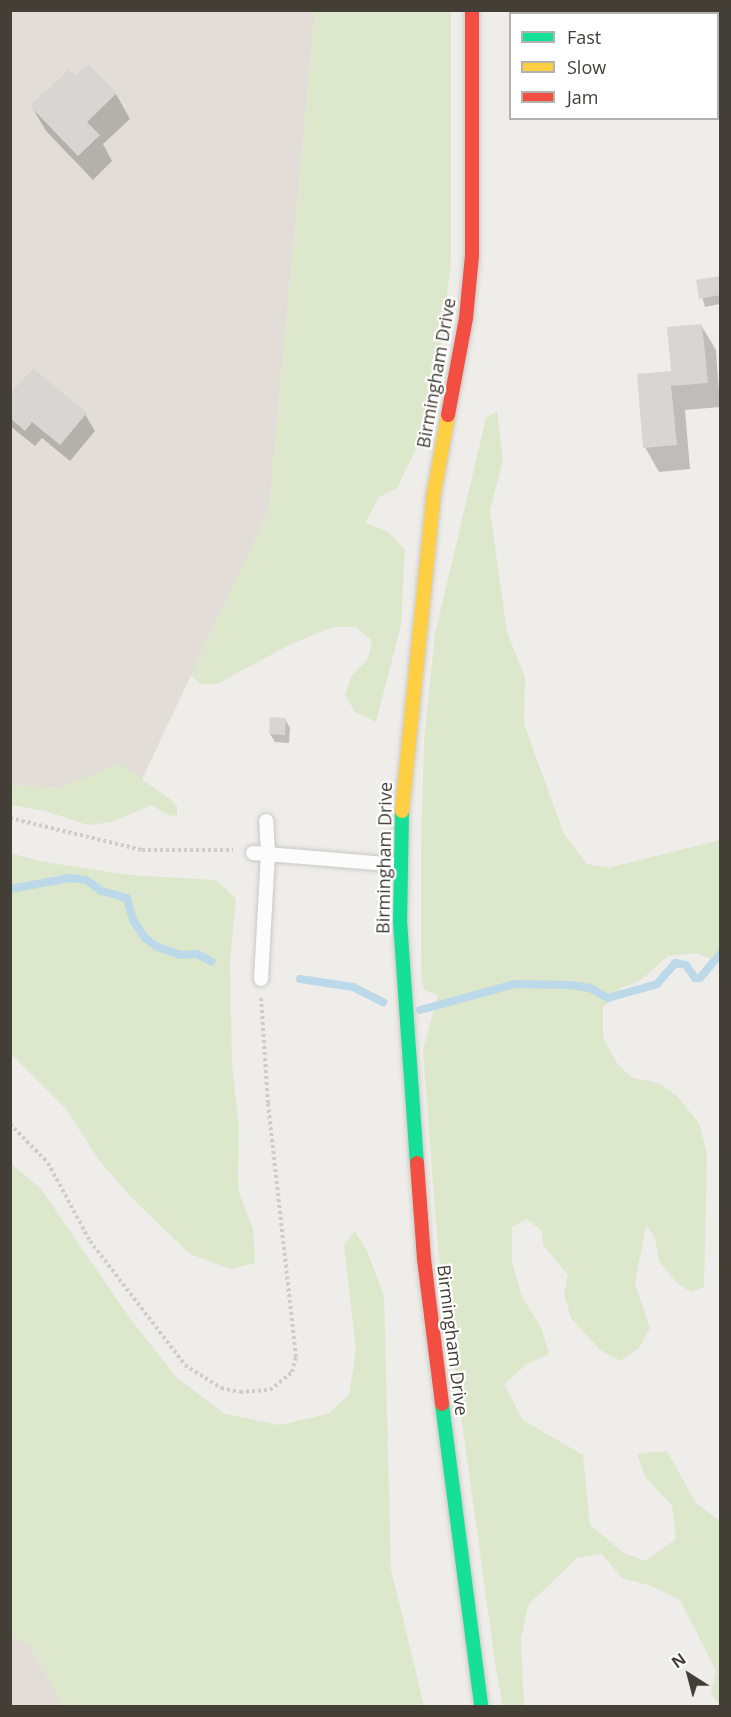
<!DOCTYPE html>
<style>
body{margin:0}
#map{position:relative;width:731px;height:1717px;overflow:hidden;background:#eeede9;font-family:"Open Sans",sans-serif}
div>[style]{position:absolute}
[style*='--x']{left:calc(var(--x)*1px);top:calc(var(--y)*1px);width:calc(var(--w)*1px);rotate:calc(var(--a)*1deg)}
.residential>*{inset:0;background:#e2ded7}
.green>*{inset:0;background:#dce7cb}
.shadow>*{inset:0;background:#0003}
.stream>*{height:8px;margin:-4px;padding:0 4px;transform-origin:4px;border-radius:4px;background:#bcd9e9}
.building>*{inset:0;background:#d8d6d2}
.path>*{height:4px;margin-top:-2px;transform-origin:0;background:repeating-linear-gradient(90deg,#cfcdca 0 3px,transparent 0 6px)}
.roads{filter:drop-shadow(0 0 2px #cbc9c5) drop-shadow(0 0 2px #cbc9c5)}
.lane>*{height:14px;margin:-7px;padding:0 7px;transform-origin:7px;border-radius:7px;background:#fcfcfc}
.fast>*{height:14px;margin:-7px;padding:0 7px;transform-origin:7px;border-radius:7px;background:#16e098}
.slow>*{height:14px;margin:-7px;padding:0 7px;transform-origin:7px;border-radius:7px;background:#ffcf43}
.jam>*{height:14px;margin:-7px;padding:0 7px;transform-origin:7px;border-radius:7px;background:#f24e42}
span{translate:-50% -50%;white-space:nowrap;text-align:center;line-height:1.15;-webkit-text-stroke:4.5px #fff;paint-order:stroke}
.street-label{font-size:18px;color:#433e36}
.frame{position:absolute;inset:0;border:12px solid #433e36;pointer-events:none}
.legend{position:absolute;left:509px;top:12px;width:210px;height:108px;box-sizing:border-box;background:#fff;border:2px solid #b4b2af;margin:0;padding:8px 10px;list-style:none;font-size:18px;color:#433e36}
.legend li{display:flex;align-items:center;gap:12px;height:30px}
.legend b{width:30px;border:2px solid #b4b2af}
.north{position:absolute;left:659px;top:1645px;width:60px;height:60px;-webkit-text-stroke:4px #fff;paint-order:stroke;rotate:324deg;font-size:16px;font-weight:700;line-height:24px;text-align:center;color:#433e36}
.north::after{content:'';display:block;margin:auto;width:21px;height:27px;background:#433e36;clip-path:polygon(50% 0,100% 100%,50% 72%,0 100%)}
</style>
<div id="map">
<div class="residential">
<i style="clip-path:polygon(10px 11px,315px 11px,269px 510px,136px 792px,11px 785px)"></i>
<i style="clip-path:polygon(10px 1634px,30px 1646px,64px 1706px,11px 1706px)"></i>
</div>
<div class="green">
<i style="clip-path:polygon(315px 11px,451px 11px,451px 262px,440px 352px,417px 447px,397px 488px,379px 497px,365px 523px,388px 532px,405px 550px,401px 625px,376px 722px,355px 712px,345px 695px,352px 675px,368px 659px,372px 641px,356px 627px,333px 627px,291px 644px,217px 684px,200px 684px,191px 675px,269px 510px)"></i>
<i style="clip-path:polygon(497px 411px,503px 460px,490px 511px,507px 632px,525px 677px,524px 724px,564px 834px,587px 864px,608px 868px,720px 840px,720px 963px,696px 953px,668px 956px,641px 980px,621px 988px,603px 1008px,603px 1037px,617px 1063px,631px 1077px,661px 1084px,677px 1096px,699px 1123px,707px 1153px,704px 1287px,691px 1292px,676px 1282px,659px 1261px,655px 1237px,646px 1225px,635px 1283px,650px 1328px,639px 1348px,620px 1361px,600px 1350px,571px 1318px,564px 1294px,568px 1275px,543px 1245px,542px 1231px,527px 1219px,512px 1227px,512px 1262px,522px 1297px,542px 1329px,549px 1354px,527px 1364px,504px 1384px,523px 1420px,583px 1455px,590px 1525px,624px 1553px,646px 1561px,676px 1539px,672px 1505px,645px 1477px,637px 1454px,667px 1451px,696px 1503px,720px 1521px,720px 1706px,711px 1693px,716px 1671px,680px 1600px,652px 1586px,622px 1578px,602px 1554px,577px 1558px,528px 1605px,521px 1639px,524px 1706px,503px 1706px,496px 1669px,438px 1248px,423px 1050px,438px 995px,424px 990px,421px 974px,421px 848px,424px 742px,435px 634px,486px 418px)"></i>
<i style="clip-path:polygon(119px 763px,170px 799px,177px 806px,177px 816px,168px 815px,152px 805px,112px 822px,88px 825px,45px 811px,11px 805px,11px 785px,61px 788px)"></i>
<i style="clip-path:polygon(10px 853px,44px 862px,129px 875px,216px 880px,236px 899px,230px 960px,232px 1064px,239px 1128px,238px 1175px,239px 1193px,253px 1228px,255px 1263px,230px 1269px,190px 1254px,132px 1198px,99px 1160px,66px 1109px,11px 1054px)"></i>
<i style="clip-path:polygon(10px 1163px,41px 1189px,129px 1317px,176px 1377px,225px 1414px,279px 1425px,328px 1414px,349px 1395px,356px 1350px,344px 1245px,355px 1231px,367px 1250px,384px 1296px,391px 1569px,424px 1706px,64px 1706px,30px 1646px,11px 1634px)"></i>
</div>
<div class="shadow">
<i style="clip-path:polygon(116px 94px,130px 119px,103px 144px,112px 161px,93px 180px,46px 131px,32px 107px)"></i>
<i style="clip-path:polygon(720px 277px,720px 304px,705px 307px,698px 282px)"></i>
<i style="clip-path:polygon(701px 325px,716px 350px,720px 407px,685px 410px,690px 469px,659px 472px,645px 447px,673px 372px)"></i>
<i style="clip-path:polygon(10px 397px,85px 414px,95px 431px,70px 461px,42px 438px,35px 446px,10px 426px)"></i>
<i style="clip-path:polygon(285px 719px,290px 728px,289px 743px,275px 742px,270px 734px)"></i>
</div>
<div class="stream">
<i style="--x:10;--y:889;--w:61;--a:-10.4"></i>
<i style="--x:70;--y:878;--w:16;--a:7"></i>
<i style="--x:86;--y:880;--w:19;--a:35"></i>
<i style="--x:102;--y:891;--w:26;--a:16"></i>
<i style="--x:127;--y:898;--w:23;--a:75"></i>
<i style="--x:133;--y:920;--w:23;--a:56"></i>
<i style="--x:146;--y:939;--w:14;--a:34"></i>
<i style="--x:158;--y:947;--w:23;--a:20"></i>
<i style="--x:180;--y:955;--w:17;--a:-3"></i>
<i style="--x:197;--y:954;--w:16;--a:27"></i>
<i style="--x:300;--y:979;--w:54;--a:8.6"></i>
<i style="--x:353;--y:987;--w:34;--a:27"></i>
<i style="--x:420;--y:1010;--w:98;--a:-15.3"></i>
<i style="--x:515;--y:984;--w:54;--a:1.1"></i>
<i style="--x:569;--y:985;--w:21;--a:8"></i>
<i style="--x:590;--y:988;--w:21;--a:29"></i>
<i style="--x:608;--y:998;--w:51;--a:-15.9"></i>
<i style="--x:657;--y:984;--w:28;--a:-49"></i>
<i style="--x:675;--y:963;--w:11;--a:10"></i>
<i style="--x:686;--y:965;--w:16;--a:55"></i>
<i style="--x:695;--y:978;--w:5;--a:0"></i>
<i style="--x:700;--y:978;--w:31;--a:-50"></i>
</div>
<div class="building">
<i style="clip-path:polygon(88px 64px,117px 93px,87px 122px,100px 135px,78px 156px,30px 106px,69px 69px,75px 76px)"></i>
<i style="clip-path:polygon(720px 276px,720px 295px,699px 299px,696px 280px)"></i>
<i style="clip-path:polygon(702px 324px,708px 383px,671px 386px,677px 445px,643px 448px,637px 374px,671px 371px,667px 327px)"></i>
<i style="clip-path:polygon(33px 368px,87px 413px,60px 445px,32px 422px,25px 431px,10px 418px,10px 394px)"></i>
<i style="clip-path:polygon(270px 717px,286px 718px,285px 735px,269px 734px)"></i>
</div>
<div class="path">
<i style="--x:10;--y:818;--w:136;--a:13.6"></i>
<i style="--x:142;--y:850;--w:91;--a:0"></i>
<i style="--x:10;--y:1124;--w:54;--a:45.7"></i>
<i style="--x:48;--y:1163;--w:89;--a:61.7"></i>
<i style="--x:90;--y:1241;--w:156;--a:52.5"></i>
<i style="--x:185;--y:1365;--w:43;--a:32.6"></i>
<i style="--x:221;--y:1388;--w:19;--a:12"></i>
<i style="--x:240;--y:1392;--w:30;--a:-4"></i>
<i style="--x:270;--y:1390;--w:28;--a:-39"></i>
<i style="--x:292;--y:1372;--w:16;--a:-75"></i>
<i style="--x:296;--y:1357;--w:256;--a:-96.3"></i>
<i style="--x:268;--y:1103;--w:105;--a:-93.8"></i>
</div>
<div class="roads">
<div class="lane">
<i style="--x:253;--y:853;--w:15;--a:4"></i>
<i style="--x:268;--y:854;--w:33;--a:-93"></i>
<i style="--x:261;--y:979;--w:125;--a:-86.8"></i>
<i style="--x:268;--y:854;--w:132;--a:4.8"></i>
</div>
<div class="fast">
<i style="--x:402;--y:811;--w:110;--a:91"></i>
<i style="--x:400;--y:921;--w:243;--a:86"></i>
<i style="--x:442;--y:1404;--w:305;--a:82.6"></i>
</div>
<div class="slow">
<i style="--x:402;--y:811;--w:315;--a:-84.3"></i>
<i style="--x:433;--y:498;--w:84;--a:-79.8"></i>
</div>
<div class="jam">
<i style="--x:448;--y:415;--w:99;--a:-79.5"></i>
<i style="--x:466;--y:318;--w:62;--a:-84.5"></i>
<i style="--x:472;--y:256;--w:246;--a:-90"></i>
<i style="--x:417;--y:1163;--w:96;--a:85.8"></i>
<i style="--x:424;--y:1259;--w:146;--a:82.9"></i>
</div>
</div>
<div class="street-label">
<span style="left:436px;top:373px;rotate:-80deg">Birmingham Drive</span>
<span style="left:384px;top:858px;rotate:-89deg">Birmingham Drive</span>
<span style="left:453px;top:1340px;rotate:83deg">Birmingham Drive</span>
</div>
<div class="frame"></div>
<ul class="legend">
<li><b style="height:8px;background:#16e098"></b>Fast</li>
<li><b style="height:8px;background:#ffcf43"></b>Slow</li>
<li><b style="height:8px;background:#f24e42"></b>Jam</li>
</ul>
<div class="north">N</div>
</div>
